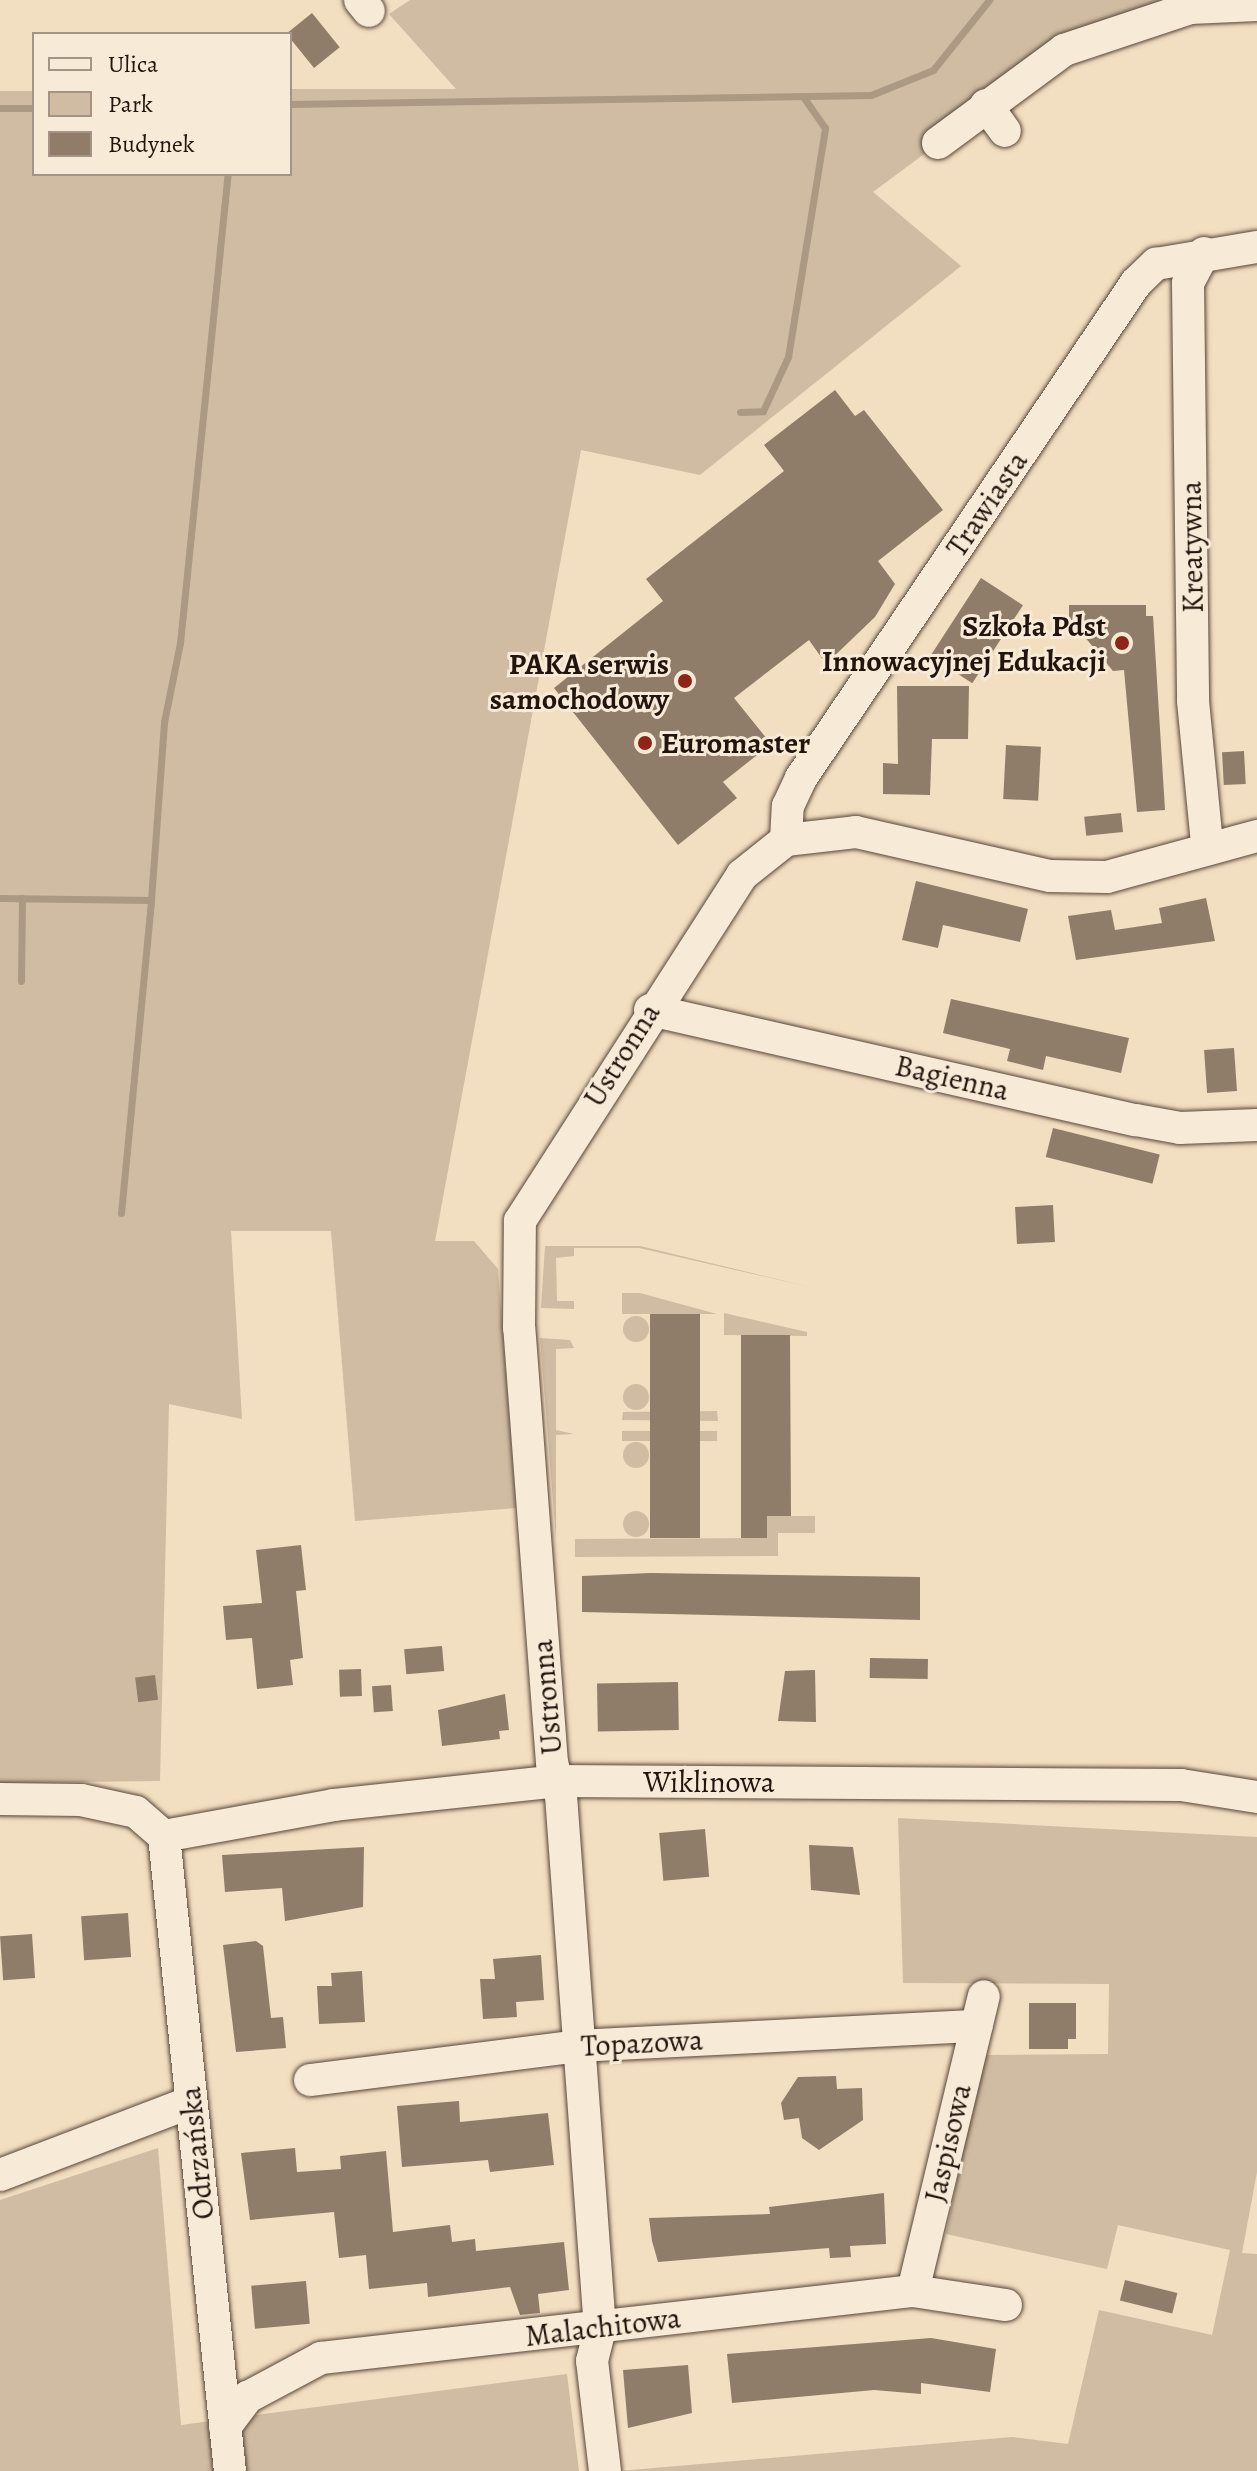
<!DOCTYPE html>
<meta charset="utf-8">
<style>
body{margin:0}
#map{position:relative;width:1257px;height:2471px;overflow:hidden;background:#f2dec0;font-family:Alegreya,serif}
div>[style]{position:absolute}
.green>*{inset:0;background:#cfbca2;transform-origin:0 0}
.round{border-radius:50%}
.stream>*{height:7px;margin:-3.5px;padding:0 3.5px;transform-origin:3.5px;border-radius:3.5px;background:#ac9983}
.building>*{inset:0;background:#8f7d6a;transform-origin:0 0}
.roads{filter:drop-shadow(0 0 2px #57463a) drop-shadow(0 0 2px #57463a)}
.minor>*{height:32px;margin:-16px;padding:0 16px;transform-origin:16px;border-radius:16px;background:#f7ead6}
.dots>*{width:22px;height:22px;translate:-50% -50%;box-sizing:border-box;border:4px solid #f7ead6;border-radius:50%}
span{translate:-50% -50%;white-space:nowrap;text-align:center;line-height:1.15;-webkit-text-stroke:6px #f7ead6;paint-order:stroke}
.street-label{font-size:30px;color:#23140d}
.poi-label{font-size:30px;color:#23140d;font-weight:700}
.right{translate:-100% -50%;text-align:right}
.left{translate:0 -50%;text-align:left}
.legend{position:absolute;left:32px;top:32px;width:260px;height:144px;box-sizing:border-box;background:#f7ead6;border:2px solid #a29486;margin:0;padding:10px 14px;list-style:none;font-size:24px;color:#23140d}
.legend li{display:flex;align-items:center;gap:16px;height:40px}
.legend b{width:40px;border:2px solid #a29486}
</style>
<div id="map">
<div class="green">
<i style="clip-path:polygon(410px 0,1245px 0,1064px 50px,873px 192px,961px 266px,700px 475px,581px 450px,435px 1241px,474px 1241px,498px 1269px,516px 1508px,355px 1521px,331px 1231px,231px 1231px,242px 1419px,169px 1404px,160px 1781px,0 1783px,0 91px,34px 91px,34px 174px,290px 174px,290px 89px,456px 89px,389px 14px)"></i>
<i style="clip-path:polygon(545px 1246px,640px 1246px,814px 1288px,639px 1248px,574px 1248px,574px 1256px,556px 1258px,557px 1301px,574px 1301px,574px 1309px,541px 1308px)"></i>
<i style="clip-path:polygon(622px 1293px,640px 1293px,717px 1314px,622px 1314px)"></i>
<i style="clip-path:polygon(724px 1313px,807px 1332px,807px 1336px,724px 1335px)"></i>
<i class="round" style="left:623px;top:1316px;width:26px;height:26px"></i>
<i style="clip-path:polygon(540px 1338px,570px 1340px,574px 1348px,556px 1349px,556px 1430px,574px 1434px,556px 1435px,556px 1539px)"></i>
<i class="round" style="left:623px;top:1384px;width:26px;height:26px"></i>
<i style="clip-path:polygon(717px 1411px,718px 1421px,622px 1420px,623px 1412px)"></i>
<i style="left:717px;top:1431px;width:10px;height:95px;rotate:90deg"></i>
<i class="round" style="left:623px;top:1442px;width:26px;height:26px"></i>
<i class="round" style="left:623px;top:1511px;width:26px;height:26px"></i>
<i style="clip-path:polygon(767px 1516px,815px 1516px,815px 1533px,778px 1533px,778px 1556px,575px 1557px,575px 1539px,766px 1538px)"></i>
<i style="clip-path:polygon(898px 1818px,1257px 1837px,1257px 2172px,1242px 2253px,1257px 2254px,1257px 2471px,619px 2471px,1012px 2437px,1068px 2444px,1099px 2310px,1212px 2335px,1230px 2250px,1118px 2225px,1107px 2269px,946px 2234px,983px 2055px,1108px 2054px,1109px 1984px,903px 1983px)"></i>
<i style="clip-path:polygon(158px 2148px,181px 2425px,567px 2374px,579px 2471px,0 2471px,0 2200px)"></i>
</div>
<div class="stream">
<i style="left:290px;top:104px;width:581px;rotate:-0.89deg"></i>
<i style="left:871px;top:95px;width:67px;rotate:-22deg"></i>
<i style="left:933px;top:70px;width:90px;rotate:-51.3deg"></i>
<i style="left:0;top:108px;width:34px"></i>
<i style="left:740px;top:412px;width:23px;rotate:-2deg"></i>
<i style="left:763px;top:411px;width:60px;rotate:-65.2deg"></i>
<i style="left:788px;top:357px;width:232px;rotate:-80.8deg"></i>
<i style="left:825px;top:128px;width:38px;rotate:-125deg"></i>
<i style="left:0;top:898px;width:151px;rotate:0.8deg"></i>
<i style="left:151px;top:900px;width:178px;rotate:-85.8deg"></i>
<i style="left:164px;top:722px;width:81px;rotate:-78.6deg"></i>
<i style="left:180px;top:643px;width:471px;rotate:-84.2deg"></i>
<i style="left:21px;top:981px;width:83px;rotate:-89.3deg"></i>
<i style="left:121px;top:1213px;width:314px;rotate:-84.5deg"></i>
</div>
<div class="building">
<i style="left:312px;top:13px;width:44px;height:33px;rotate:51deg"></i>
<i style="clip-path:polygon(835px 390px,855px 416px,864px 410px,943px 510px,878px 561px,895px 584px,875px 617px,826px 664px,809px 640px,734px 698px,771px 744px,723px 782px,737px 798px,678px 845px,554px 688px,663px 601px,646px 579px,784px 471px,764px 445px)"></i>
<i style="left:981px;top:578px;width:50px;height:93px;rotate:33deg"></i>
<i style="clip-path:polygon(1069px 605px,1146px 605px,1146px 616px,1153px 616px,1165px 810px,1137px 812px,1124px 670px,1113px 671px,1069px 618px)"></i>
<i style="clip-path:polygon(897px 686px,969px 686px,968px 739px,932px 739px,930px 795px,883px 794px,883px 763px,898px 764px)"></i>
<i style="left:1006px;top:745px;width:35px;height:54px;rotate:3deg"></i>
<i style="left:1244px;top:751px;width:33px;height:22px;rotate:87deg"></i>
<i style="left:1121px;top:813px;width:19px;height:37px;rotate:84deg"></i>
<i style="clip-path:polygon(916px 881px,1028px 909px,1020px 942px,943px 925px,938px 948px,902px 940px)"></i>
<i style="clip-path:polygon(1206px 898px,1215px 941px,1076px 960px,1068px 916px,1111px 910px,1115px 930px,1162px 923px,1159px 908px)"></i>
<i style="clip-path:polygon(951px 999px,1129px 1038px,1121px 1073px,1046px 1056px,1043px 1070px,1007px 1061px,1010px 1049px,943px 1033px)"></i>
<i style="left:1234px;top:1048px;width:43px;height:30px;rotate:86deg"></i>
<i style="left:1053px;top:1128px;width:110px;height:30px;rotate:14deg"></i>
<i style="left:1053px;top:1205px;width:37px;height:38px;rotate:87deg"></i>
<i style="left:650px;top:1314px;width:50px;height:224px"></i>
<i style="clip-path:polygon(741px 1335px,790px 1335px,791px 1516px,767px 1516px,767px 1538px,741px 1538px)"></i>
<i style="clip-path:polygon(301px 1545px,306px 1590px,296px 1591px,303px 1658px,290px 1660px,293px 1685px,257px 1689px,252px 1638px,226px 1640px,223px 1606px,262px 1603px,256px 1550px)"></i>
<i style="clip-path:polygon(650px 1573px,920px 1577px,920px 1620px,582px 1612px,582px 1576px)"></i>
<i style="left:442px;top:1646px;width:25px;height:38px;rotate:85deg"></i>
<i style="left:870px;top:1658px;width:58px;height:20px;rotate:1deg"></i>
<i style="left:361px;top:1669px;width:27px;height:22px;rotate:88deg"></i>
<i style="clip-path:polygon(815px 1670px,816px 1722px,778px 1721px,785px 1671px)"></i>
<i style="left:155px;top:1675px;width:25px;height:20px;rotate:83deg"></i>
<i style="left:678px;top:1682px;width:48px;height:81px;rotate:89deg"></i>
<i style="left:391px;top:1685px;width:26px;height:19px;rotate:86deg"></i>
<i style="clip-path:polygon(505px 1694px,509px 1730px,499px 1731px,500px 1739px,442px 1746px,438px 1710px)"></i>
<i style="left:705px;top:1829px;width:48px;height:46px;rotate:85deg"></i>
<i style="clip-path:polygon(809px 1845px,853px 1847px,860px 1895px,811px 1890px)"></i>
<i style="clip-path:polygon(364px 1847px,363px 1907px,285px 1921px,282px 1888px,225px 1892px,222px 1855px)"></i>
<i style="left:128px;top:1913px;width:44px;height:47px;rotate:86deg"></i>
<i style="left:32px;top:1934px;width:44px;height:32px;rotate:86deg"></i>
<i style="clip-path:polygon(256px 1941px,263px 1946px,271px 2018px,283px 2017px,286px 2048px,236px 2052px,223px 1945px)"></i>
<i style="clip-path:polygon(541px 1955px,544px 2000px,516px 2002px,517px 2017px,483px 2019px,480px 1979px,495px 1979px,493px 1959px)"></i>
<i style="clip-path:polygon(362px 1971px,365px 2022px,319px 2024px,317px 1986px,332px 1986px,331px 1973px)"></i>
<i style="clip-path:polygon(1029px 2003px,1076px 2003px,1076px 2039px,1068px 2039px,1068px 2049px,1029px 2049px)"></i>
<i style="clip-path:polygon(836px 2076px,837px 2089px,862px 2088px,863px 2120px,819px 2150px,802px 2138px,799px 2118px,784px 2120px,781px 2103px,798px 2077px)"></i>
<i style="clip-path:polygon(459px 2101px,460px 2122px,548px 2113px,554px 2165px,490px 2172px,488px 2160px,402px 2167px,397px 2106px)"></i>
<i style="clip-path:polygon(295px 2148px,297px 2172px,341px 2169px,340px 2156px,386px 2151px,393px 2232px,450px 2225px,452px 2242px,475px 2239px,476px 2251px,564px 2242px,569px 2290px,538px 2294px,540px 2313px,520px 2315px,510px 2287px,428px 2297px,427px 2283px,369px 2289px,366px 2255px,339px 2258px,334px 2212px,250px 2220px,241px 2153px)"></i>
<i style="clip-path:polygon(884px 2193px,886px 2244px,850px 2246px,851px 2257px,830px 2258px,829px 2248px,658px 2262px,652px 2241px,649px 2218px,770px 2214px,769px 2207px)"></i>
<i style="left:1125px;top:2280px;width:54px;height:21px;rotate:14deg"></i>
<i style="left:306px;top:2281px;width:43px;height:55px;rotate:85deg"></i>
<i style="clip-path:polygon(931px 2338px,996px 2349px,990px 2392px,921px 2383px,921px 2394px,874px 2390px,732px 2403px,727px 2354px)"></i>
<i style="clip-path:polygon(688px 2365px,692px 2413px,628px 2428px,623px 2370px)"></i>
</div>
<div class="roads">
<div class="minor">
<i style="left:360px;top:0;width:14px;rotate:51deg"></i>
<i style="left:986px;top:105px;width:32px;rotate:54deg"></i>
<i style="left:938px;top:143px;width:157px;rotate:-36.4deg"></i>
<i style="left:1064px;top:50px;width:133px;rotate:-18.4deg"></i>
<i style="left:1190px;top:8px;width:67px;rotate:-2.6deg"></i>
<i style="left:1204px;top:253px;width:34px;rotate:118deg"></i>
<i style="left:1188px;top:283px;width:418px;rotate:89.3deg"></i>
<i style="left:1193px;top:701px;width:144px;rotate:84.4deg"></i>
<i style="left:786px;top:840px;width:34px;rotate:-87deg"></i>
<i style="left:788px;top:806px;width:31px;rotate:-65deg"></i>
<i style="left:801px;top:778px;width:598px;rotate:-55.91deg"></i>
<i style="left:1136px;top:283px;width:28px;rotate:-44deg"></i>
<i style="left:1156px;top:264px;width:102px;rotate:-9.6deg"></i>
<i style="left:650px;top:1010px;width:498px;rotate:12.8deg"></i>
<i style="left:1136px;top:1120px;width:45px;rotate:10.3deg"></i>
<i style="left:1180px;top:1128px;width:77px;rotate:-2.2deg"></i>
<i style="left:0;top:1799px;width:81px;rotate:0.7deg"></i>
<i style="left:81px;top:1800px;width:56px;rotate:12.3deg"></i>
<i style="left:136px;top:1812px;width:37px;rotate:41deg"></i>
<i style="left:164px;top:1836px;width:173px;rotate:-10.3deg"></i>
<i style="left:334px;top:1805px;width:224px;rotate:-6.1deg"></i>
<i style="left:557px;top:1781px;width:624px;rotate:0.37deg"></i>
<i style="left:1181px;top:1785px;width:77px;rotate:9deg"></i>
<i style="left:164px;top:1836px;width:638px;rotate:84.07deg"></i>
<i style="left:310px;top:2080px;width:270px;rotate:-7.2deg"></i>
<i style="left:578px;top:2046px;width:399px;rotate:-2.9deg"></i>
<i style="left:0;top:2175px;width:204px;rotate:-20.9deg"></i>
<i style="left:913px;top:2291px;width:303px;rotate:-76.5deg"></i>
<i style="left:225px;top:2427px;width:38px;rotate:-53deg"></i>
<i style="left:248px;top:2397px;width:83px;rotate:-28.1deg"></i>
<i style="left:321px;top:2358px;width:596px;rotate:-6.46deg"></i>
<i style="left:913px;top:2291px;width:94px;rotate:8.6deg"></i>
<i style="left:605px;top:2471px;width:111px;rotate:-96.7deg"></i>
<i style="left:592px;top:2361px;width:33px;rotate:-76deg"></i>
<i style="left:600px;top:2329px;width:534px;rotate:-94.18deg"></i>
<i style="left:561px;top:1796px;width:34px;rotate:-105deg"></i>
<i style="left:552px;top:1763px;width:436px;rotate:-94.3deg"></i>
<i style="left:519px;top:1328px;width:107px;rotate:-89.5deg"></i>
<i style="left:520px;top:1221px;width:411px;rotate:-57.3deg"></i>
<i style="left:742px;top:875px;width:56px;rotate:-38.5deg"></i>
<i style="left:786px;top:840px;width:70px;rotate:-6.5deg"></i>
<i style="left:856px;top:832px;width:199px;rotate:12.8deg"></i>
<i style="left:1050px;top:876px;width:57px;rotate:1deg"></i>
<i style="left:1107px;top:877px;width:156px;rotate:-15.3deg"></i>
</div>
</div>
<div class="dots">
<i style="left:1122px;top:643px;background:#8f2418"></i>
<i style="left:685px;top:681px;background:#8f2418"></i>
<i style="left:645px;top:743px;background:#8f2418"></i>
</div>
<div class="street-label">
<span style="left:987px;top:504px;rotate:-56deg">Trawiasta</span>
<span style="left:1192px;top:547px;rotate:-91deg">Kreatywna</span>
<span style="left:622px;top:1055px;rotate:-58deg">Ustronna</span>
<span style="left:952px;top:1078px;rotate:13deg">Bagienna</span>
<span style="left:547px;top:1697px;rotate:-95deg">Ustronna</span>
<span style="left:709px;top:1782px">Wiklinowa</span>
<span style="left:642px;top:2043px;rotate:-3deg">Topazowa</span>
<span style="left:948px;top:2143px;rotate:-77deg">Jaspisowa</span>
<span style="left:197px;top:2153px;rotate:-96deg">Odrzańska</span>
<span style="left:603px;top:2327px;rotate:-7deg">Malachitowa</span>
</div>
<div class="poi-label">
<span class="right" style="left:1106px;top:643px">Szkoła Pdst<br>Innowacyjnej Edukacji</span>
<span class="right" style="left:669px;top:681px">PAKA serwis<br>samochodowy</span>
<span class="left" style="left:661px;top:743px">Euromaster</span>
</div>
<ul class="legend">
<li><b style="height:10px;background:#f7ead6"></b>Ulica</li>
<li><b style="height:22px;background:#cfbca2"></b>Park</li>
<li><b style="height:22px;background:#8f7d6a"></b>Budynek</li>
</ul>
</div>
